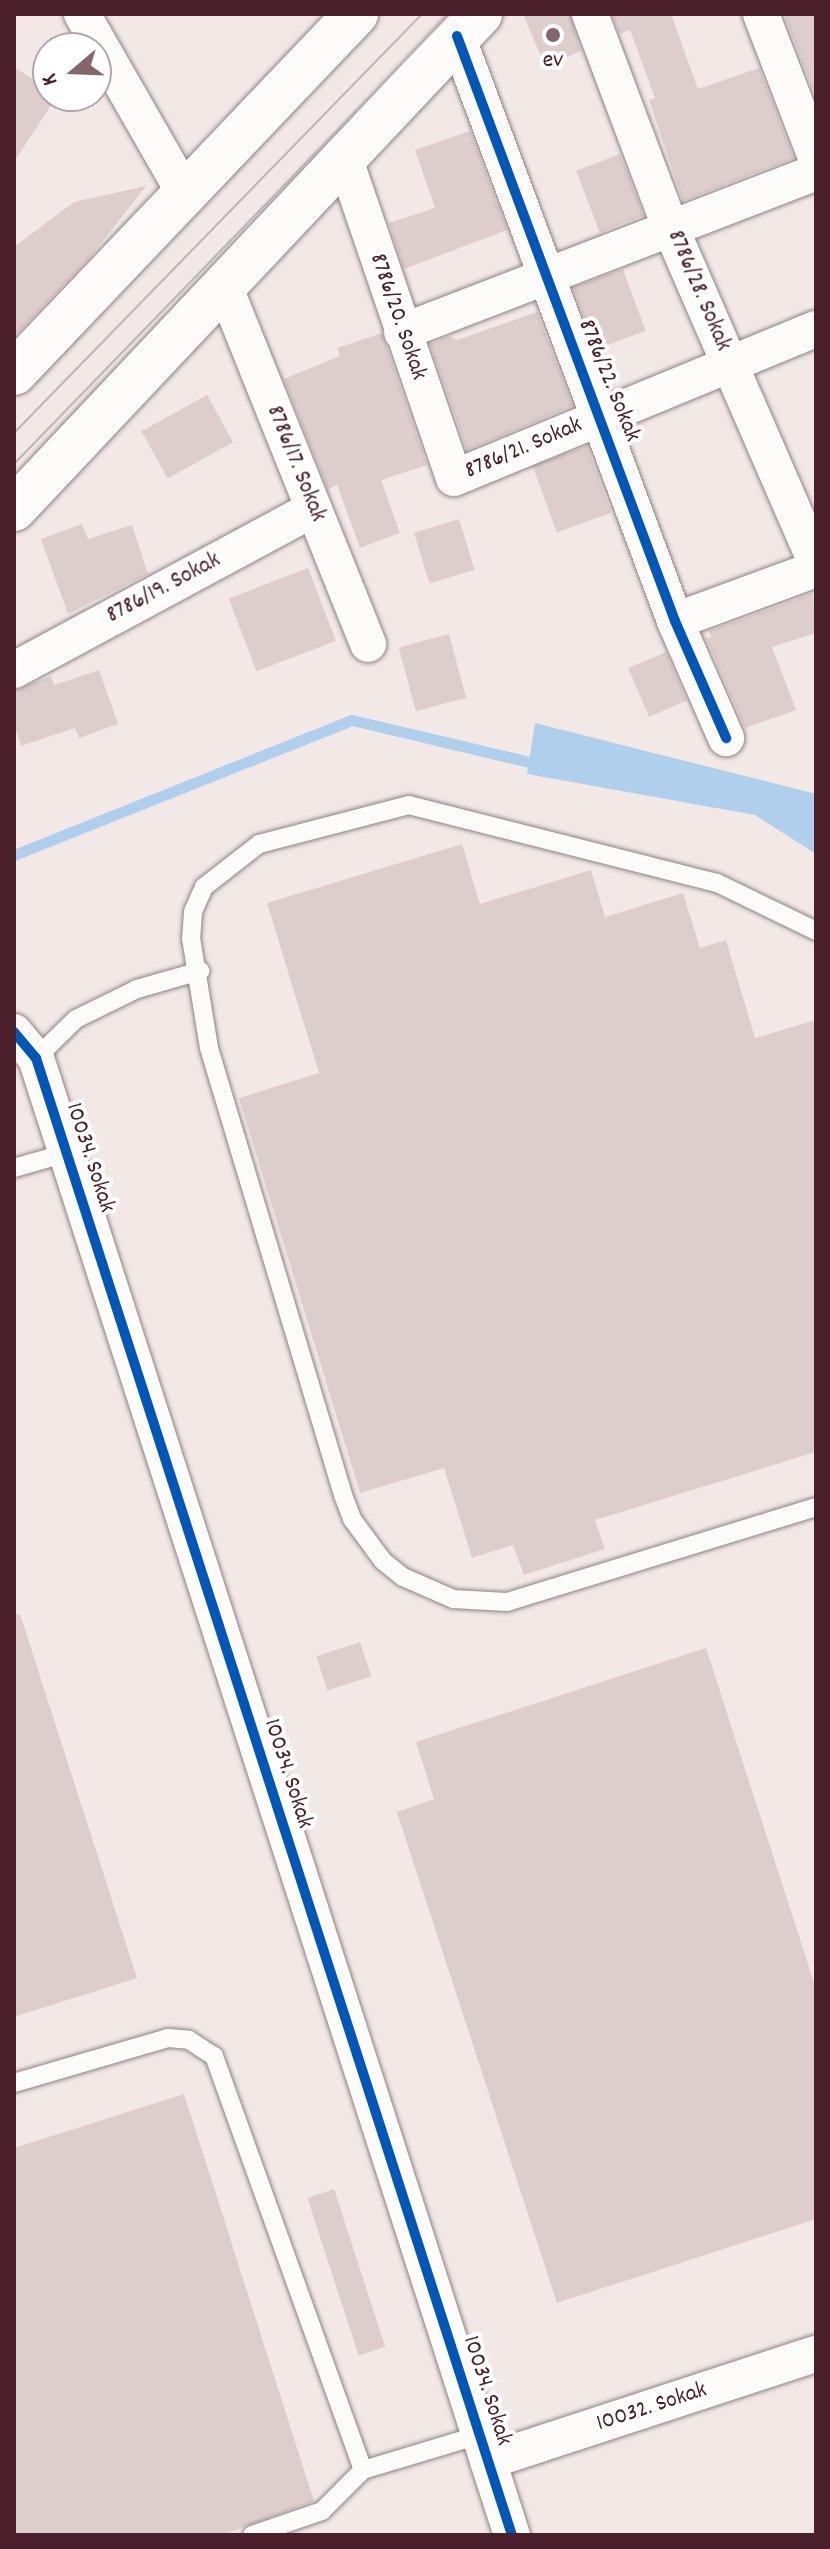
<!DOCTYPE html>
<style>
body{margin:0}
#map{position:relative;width:830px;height:2549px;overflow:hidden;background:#f2e9e7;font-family:Dekko,sans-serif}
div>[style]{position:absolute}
.water>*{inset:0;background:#b0cfed}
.stream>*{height:11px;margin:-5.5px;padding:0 5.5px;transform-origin:5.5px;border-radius:5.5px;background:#b0cfed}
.building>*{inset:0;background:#ddcecb;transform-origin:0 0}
.roads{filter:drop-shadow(0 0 2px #8e8283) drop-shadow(0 0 2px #8e8283)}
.lane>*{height:18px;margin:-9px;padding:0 9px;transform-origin:9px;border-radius:9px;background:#fdfcfb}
.street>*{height:36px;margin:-18px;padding:0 18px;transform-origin:18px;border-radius:18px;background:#fdfcfb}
.secondary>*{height:44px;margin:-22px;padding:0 22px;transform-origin:22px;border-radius:22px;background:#fdfcfb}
.tram>*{height:2px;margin:-1px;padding:0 1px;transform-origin:1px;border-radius:1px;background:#bbb4b6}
.cycleway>*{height:10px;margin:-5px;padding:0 5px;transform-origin:5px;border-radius:5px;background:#0057b8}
.dots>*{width:22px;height:22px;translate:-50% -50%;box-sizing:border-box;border:4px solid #fff;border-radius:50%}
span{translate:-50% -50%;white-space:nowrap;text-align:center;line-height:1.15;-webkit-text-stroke:8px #fff;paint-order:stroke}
.poi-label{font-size:24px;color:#4a1f2b}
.street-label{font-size:24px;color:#4a1f2b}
.frame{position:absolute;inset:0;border:16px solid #4a1f2b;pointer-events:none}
.north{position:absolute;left:32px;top:32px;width:80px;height:80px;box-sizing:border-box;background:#fff;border:2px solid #b7a5aa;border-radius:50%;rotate:251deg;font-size:22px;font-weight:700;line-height:32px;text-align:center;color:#4a1f2b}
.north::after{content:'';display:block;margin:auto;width:28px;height:36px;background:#85666d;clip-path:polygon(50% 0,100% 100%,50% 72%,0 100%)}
</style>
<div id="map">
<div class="water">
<i style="clip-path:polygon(535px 723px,816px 794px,816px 854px,755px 815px,527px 774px)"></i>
</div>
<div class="stream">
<i style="left:14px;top:855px;width:364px;rotate:-21.8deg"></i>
<i style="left:352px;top:720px;width:183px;rotate:13.3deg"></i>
</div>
<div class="building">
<i style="clip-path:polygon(523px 14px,570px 14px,581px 51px,545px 66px)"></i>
<i style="clip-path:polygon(612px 14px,671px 14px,698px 89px,759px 68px,794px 158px,683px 201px,649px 100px,655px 98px,630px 30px,620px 34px)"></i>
<i style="clip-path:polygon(784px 14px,816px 14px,816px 98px)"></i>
<i style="clip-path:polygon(14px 67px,48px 89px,48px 96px,57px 96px,14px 162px)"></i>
<i style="clip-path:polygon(470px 131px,507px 230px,404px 269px,389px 223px,435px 208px,415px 150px)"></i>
<i style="left:620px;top:154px;width:66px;height:47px;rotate:69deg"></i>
<i style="clip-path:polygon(146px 186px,91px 256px,14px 337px,14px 247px,74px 202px)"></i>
<i style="left:623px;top:269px;width:66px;height:53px;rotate:70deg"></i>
<i style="clip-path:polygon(537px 312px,573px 406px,467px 450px,430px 344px,449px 336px,457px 340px)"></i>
<i style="clip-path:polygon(382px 333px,427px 465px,381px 480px,400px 533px,360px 548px,337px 485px,328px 489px,284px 379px,340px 356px,337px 348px)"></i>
<i style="left:207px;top:395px;width:54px;height:75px;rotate:61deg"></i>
<i style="left:587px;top:446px;width:71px;height:58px;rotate:70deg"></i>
<i style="left:459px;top:519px;width:53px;height:47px;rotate:73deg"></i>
<i style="clip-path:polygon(82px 524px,88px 539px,132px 525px,148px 574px,68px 614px,41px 539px)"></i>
<i style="left:308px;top:568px;width:78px;height:85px;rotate:69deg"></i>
<i style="clip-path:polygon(813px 593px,816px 633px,772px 647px,796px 710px,745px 728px,706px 638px,711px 637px,709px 631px)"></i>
<i style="left:449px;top:634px;width:66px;height:52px;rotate:75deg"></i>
<i style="left:666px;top:652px;width:53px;height:41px;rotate:67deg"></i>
<i style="clip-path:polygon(99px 670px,118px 724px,79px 738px,75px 728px,21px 746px,14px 723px,14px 691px,51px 676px,54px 685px)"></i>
<i style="clip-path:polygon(462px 844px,480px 904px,591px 870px,605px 917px,683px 893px,700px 948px,726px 940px,755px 1038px,816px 1020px,816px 1452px,595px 1520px,605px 1549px,524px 1575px,513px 1545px,472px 1558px,444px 1468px,360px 1493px,239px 1098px,319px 1073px,267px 903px)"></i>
<i style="clip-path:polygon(20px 1614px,137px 1978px,14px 2017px,14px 1615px)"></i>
<i style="left:360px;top:1642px;width:36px;height:46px;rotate:72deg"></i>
<i style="clip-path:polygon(706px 1648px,816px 1989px,816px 2219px,557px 2303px,397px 1812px,434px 1799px,416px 1742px)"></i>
<i style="clip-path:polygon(184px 2094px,314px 2501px,222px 2535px,14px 2535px,14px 2148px)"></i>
<i style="left:334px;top:2189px;width:166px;height:28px;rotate:72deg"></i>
</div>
<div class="roads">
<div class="lane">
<i style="left:816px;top:931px;width:110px;rotate:-154.1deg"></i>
<i style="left:717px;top:883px;width:318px;rotate:-165.8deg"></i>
<i style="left:409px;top:805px;width:155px;rotate:165.4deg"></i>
<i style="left:259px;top:844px;width:70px;rotate:142deg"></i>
<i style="left:204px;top:887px;width:27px;rotate:114deg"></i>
<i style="left:193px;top:912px;width:26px;rotate:94deg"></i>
<i style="left:191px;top:938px;width:111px;rotate:80.7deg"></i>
<i style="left:209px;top:1048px;width:467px;rotate:73.3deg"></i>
<i style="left:343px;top:1495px;width:26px;rotate:69deg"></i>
<i style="left:352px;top:1519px;width:52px;rotate:53.6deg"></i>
<i style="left:383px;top:1561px;width:26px;rotate:39deg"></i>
<i style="left:403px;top:1577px;width:55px;rotate:23.7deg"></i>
<i style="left:453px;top:1599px;width:54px;rotate:3.2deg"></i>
<i style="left:507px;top:1602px;width:323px;rotate:-17.1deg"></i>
<i style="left:36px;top:1058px;width:56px;rotate:-44.3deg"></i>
<i style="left:76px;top:1019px;width:68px;rotate:-26.2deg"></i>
<i style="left:137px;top:989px;width:66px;rotate:-15.9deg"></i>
<i style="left:14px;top:1168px;width:54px;rotate:-16.1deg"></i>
<i style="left:14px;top:2083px;width:160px;rotate:-16.3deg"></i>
<i style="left:168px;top:2038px;width:21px;rotate:5deg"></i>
<i style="left:189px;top:2040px;width:30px;rotate:33deg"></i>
<i style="left:214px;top:2056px;width:440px;rotate:70.2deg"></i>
<i style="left:252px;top:2535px;width:74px;rotate:-18.9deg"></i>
<i style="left:322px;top:2511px;width:58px;rotate:-45deg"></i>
<i style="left:363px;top:2470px;width:121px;rotate:-16.8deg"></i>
</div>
<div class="street">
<i style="left:82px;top:14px;width:205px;rotate:60.2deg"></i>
<i style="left:590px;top:14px;width:230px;rotate:69.4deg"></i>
<i style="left:671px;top:229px;width:364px;rotate:66.5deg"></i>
<i style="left:761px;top:14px;width:153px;rotate:69deg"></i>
<i style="left:457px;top:36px;width:624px;rotate:69.56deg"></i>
<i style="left:675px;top:621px;width:128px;rotate:66.4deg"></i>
<i style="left:343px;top:154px;width:342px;rotate:71.1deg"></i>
<i style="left:454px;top:478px;width:391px;rotate:-22.4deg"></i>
<i style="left:223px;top:283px;width:389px;rotate:68.1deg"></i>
<i style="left:402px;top:332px;width:444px;rotate:-21.1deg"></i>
<i style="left:675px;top:621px;width:150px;rotate:-20.2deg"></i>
<i style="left:14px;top:670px;width:340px;rotate:-28.3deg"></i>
<i style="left:14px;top:1032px;width:34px;rotate:50deg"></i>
<i style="left:36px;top:1058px;width:1552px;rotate:72.14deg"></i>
<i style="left:488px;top:2461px;width:345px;rotate:-18.1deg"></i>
</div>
<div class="secondary">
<i style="left:14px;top:373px;width:496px;rotate:-46.4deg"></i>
<i style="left:14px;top:509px;width:680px;rotate:-46.73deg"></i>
</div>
</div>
<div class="tram">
<i style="left:14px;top:433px;width:585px;rotate:-45.76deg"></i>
<i style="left:14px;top:464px;width:627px;rotate:-45.91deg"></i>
</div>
<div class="cycleway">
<i style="left:457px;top:36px;width:624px;rotate:69.56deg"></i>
<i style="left:675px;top:621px;width:128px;rotate:66.4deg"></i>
<i style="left:14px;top:1032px;width:34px;rotate:50deg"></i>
<i style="left:36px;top:1058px;width:1552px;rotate:72.14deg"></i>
</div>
<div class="dots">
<i style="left:553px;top:35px;background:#85666d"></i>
</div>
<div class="poi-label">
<span style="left:553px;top:62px">ev</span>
</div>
<div class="street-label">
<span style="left:698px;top:291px;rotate:67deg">8786/28. Sokak</span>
<span style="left:397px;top:317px;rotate:71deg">8786/20. Sokak</span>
<span style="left:608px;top:381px;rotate:68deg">8786/22. Sokak</span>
<span style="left:524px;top:449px;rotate:-23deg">8786/21. Sokak</span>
<span style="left:295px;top:464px;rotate:68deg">8786/17. Sokak</span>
<span style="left:164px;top:589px;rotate:-28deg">8786/19. Sokak</span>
<span style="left:89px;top:1158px;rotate:72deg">10034. Sokak</span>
<span style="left:287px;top:1774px;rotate:72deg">10034. Sokak</span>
<span style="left:486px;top:2391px;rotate:72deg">10034. Sokak</span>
<span style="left:652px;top:2408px;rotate:-18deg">10032. Sokak</span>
</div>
<div class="frame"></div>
<div class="north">K</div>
</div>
